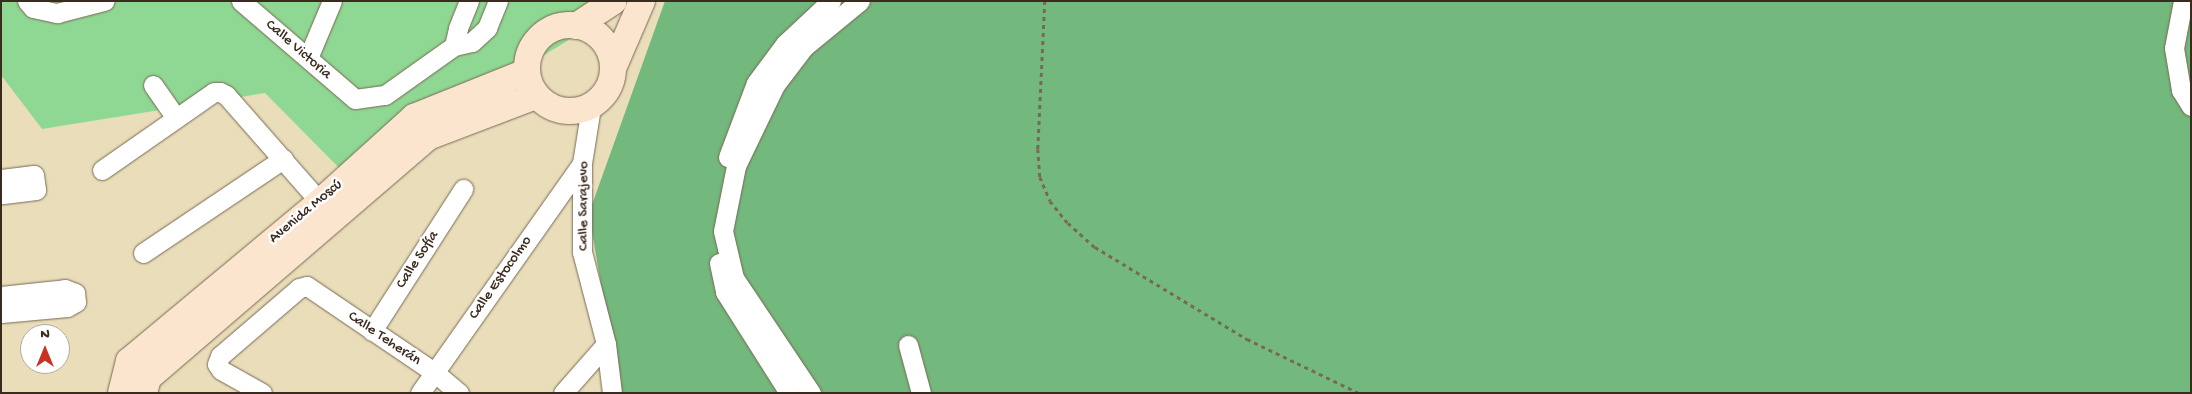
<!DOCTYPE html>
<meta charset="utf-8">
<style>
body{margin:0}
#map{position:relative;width:2192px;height:394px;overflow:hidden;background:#eadeba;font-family:"Gochi Hand",sans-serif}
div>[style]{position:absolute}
.green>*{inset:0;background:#8fd893}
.forest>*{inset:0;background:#73b87d}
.path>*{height:2.5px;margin-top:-1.25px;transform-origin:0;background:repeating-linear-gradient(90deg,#786955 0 4px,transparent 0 8px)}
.roads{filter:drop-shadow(0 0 1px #786955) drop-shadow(0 0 1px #786955)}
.street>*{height:19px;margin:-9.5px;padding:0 9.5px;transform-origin:9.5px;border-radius:9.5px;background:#fff}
.secondary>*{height:26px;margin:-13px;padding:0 13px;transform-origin:13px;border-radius:13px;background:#fbe5cf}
.secondary>.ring{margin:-13px;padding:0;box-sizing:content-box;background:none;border:26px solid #fbe5cf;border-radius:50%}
span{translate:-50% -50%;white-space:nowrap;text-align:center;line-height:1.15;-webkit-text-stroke:5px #fff;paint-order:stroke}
.street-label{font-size:15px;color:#3b2a1e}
.frame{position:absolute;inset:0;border:2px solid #3b2a1e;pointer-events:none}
.north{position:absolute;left:20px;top:324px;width:50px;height:50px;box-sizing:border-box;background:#fff;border:1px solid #b1aaa5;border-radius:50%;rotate:0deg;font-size:14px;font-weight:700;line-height:20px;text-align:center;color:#3b2a1e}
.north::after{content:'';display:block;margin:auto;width:18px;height:22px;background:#c8321e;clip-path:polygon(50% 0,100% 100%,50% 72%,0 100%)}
</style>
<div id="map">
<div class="green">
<i style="clip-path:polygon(1px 1px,622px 1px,582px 32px,397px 144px,352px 181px,265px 93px,42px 129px,1px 75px)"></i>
</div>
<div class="forest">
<i style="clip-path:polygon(665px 1px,2191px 1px,2191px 393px,619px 393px,589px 213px)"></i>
</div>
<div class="path">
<i style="left:1045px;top:1px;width:148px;rotate:92.7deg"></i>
<i style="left:1038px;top:149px;width:28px;rotate:86deg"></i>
<i style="left:1040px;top:177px;width:26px;rotate:67deg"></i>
<i style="left:1050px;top:201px;width:28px;rotate:51deg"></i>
<i style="left:1068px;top:223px;width:36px;rotate:42deg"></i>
<i style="left:1095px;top:247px;width:178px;rotate:31.2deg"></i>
<i style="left:1247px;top:339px;width:124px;rotate:25.7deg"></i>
</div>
<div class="roads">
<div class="street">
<i style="left:27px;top:1px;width:9px;rotate:49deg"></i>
<i style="left:33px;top:8px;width:25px;rotate:12deg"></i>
<i style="left:57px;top:13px;width:49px;rotate:-14.3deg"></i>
<i style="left:241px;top:1px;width:150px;rotate:40.7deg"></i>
<i style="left:355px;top:99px;width:30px;rotate:-8deg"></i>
<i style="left:385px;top:95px;width:85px;rotate:-35.4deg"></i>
<i style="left:454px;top:46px;width:18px;rotate:-13deg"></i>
<i style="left:472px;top:42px;width:21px;rotate:-43deg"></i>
<i style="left:487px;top:28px;width:29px;rotate:-68deg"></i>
<i style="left:2183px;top:1px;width:48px;rotate:100.8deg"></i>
<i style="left:2174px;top:48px;width:43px;rotate:80.5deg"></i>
<i style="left:2181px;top:90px;width:19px;rotate:58deg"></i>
<i style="left:454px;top:46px;width:18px;rotate:-77deg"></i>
<i style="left:458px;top:28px;width:29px;rotate:-68deg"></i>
<i style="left:308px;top:58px;width:62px;rotate:-67.2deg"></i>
<i style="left:153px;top:85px;width:40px;rotate:55.1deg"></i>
<i style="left:591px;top:107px;width:57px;rotate:99.1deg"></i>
<i style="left:582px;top:163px;width:89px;rotate:90deg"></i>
<i style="left:582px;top:252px;width:95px;rotate:75.4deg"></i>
<i style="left:606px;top:344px;width:49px;rotate:83deg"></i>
<i style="left:728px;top:157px;width:79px;rotate:-69.3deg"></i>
<i style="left:756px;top:83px;width:49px;rotate:-53.4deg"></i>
<i style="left:785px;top:44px;width:63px;rotate:-43.1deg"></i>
<i style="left:102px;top:170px;width:136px;rotate:-34.9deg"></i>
<i style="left:214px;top:92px;width:6px"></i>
<i style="left:220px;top:92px;width:7px;rotate:27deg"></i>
<i style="left:226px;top:95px;width:142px;rotate:48.7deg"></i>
<i style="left:1px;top:179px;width:33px;rotate:-7deg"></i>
<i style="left:34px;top:175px;width:15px;rotate:82deg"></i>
<i style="left:36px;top:190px;width:35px;rotate:173deg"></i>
<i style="left:143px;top:253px;width:169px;rotate:-33.9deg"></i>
<i style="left:719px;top:263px;width:30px;rotate:78deg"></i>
<i style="left:725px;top:292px;width:120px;rotate:57.6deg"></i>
<i style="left:1px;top:296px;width:64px;rotate:-6.2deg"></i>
<i style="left:65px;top:289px;width:11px;rotate:22deg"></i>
<i style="left:75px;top:293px;width:9px;rotate:84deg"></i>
<i style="left:76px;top:302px;width:10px;rotate:151deg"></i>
<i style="left:67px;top:307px;width:66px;rotate:174.8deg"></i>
<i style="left:372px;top:331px;width:169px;rotate:-57.3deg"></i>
<i style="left:908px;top:345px;width:50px;rotate:74.8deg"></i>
<i style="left:262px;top:393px;width:47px;rotate:-150.7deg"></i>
<i style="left:221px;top:370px;width:7px;rotate:-124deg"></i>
<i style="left:217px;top:364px;width:9px;rotate:-69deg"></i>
<i style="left:220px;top:356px;width:104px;rotate:-40.7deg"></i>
<i style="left:299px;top:288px;width:8px;rotate:-14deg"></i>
<i style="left:307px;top:286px;width:153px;rotate:34.1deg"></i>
<i style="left:434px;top:372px;width:33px;rotate:40deg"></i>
<i style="left:420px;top:393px;width:281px;rotate:-54.8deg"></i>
<i style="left:563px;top:393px;width:65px;rotate:-48.7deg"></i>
<i style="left:811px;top:393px;width:138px;rotate:-123.8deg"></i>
<i style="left:734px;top:278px;width:48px;rotate:-103.2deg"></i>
<i style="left:723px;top:231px;width:66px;rotate:-78.7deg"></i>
<i style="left:736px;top:166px;width:90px;rotate:-64.3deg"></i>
<i style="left:775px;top:85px;width:48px;rotate:-52.7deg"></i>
<i style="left:804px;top:47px;width:72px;rotate:-39.4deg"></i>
</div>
<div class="secondary">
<i class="ring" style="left:527px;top:25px;width:60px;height:60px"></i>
<i style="left:576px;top:26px;width:45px;rotate:-33.3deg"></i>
<i style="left:614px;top:66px;width:71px;rotate:-66.7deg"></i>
<i style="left:121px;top:393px;width:33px;rotate:-76deg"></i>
<i style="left:129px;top:361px;width:249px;rotate:-39.8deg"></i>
<i style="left:320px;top:202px;width:127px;rotate:-42.1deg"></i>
<i style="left:414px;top:117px;width:121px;rotate:-21.9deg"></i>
<i style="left:144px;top:393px;width:16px;rotate:-75deg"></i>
<i style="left:148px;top:378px;width:369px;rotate:-40.7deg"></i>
<i style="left:428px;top:137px;width:116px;rotate:-20.8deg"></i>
</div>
</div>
<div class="street-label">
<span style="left:298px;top:50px;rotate:41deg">Calle Victoria</span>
<span style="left:584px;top:206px;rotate:-90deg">Calle Sarajevo</span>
<span style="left:306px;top:212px;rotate:-40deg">Avenida Moscú</span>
<span style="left:418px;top:260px;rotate:-57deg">Calle Sofía</span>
<span style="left:501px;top:278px;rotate:-55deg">Calle Estocolmo</span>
<span style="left:384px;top:339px;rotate:34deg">Calle Teherán</span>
</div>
<div class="frame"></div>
<div class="north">N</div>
</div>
